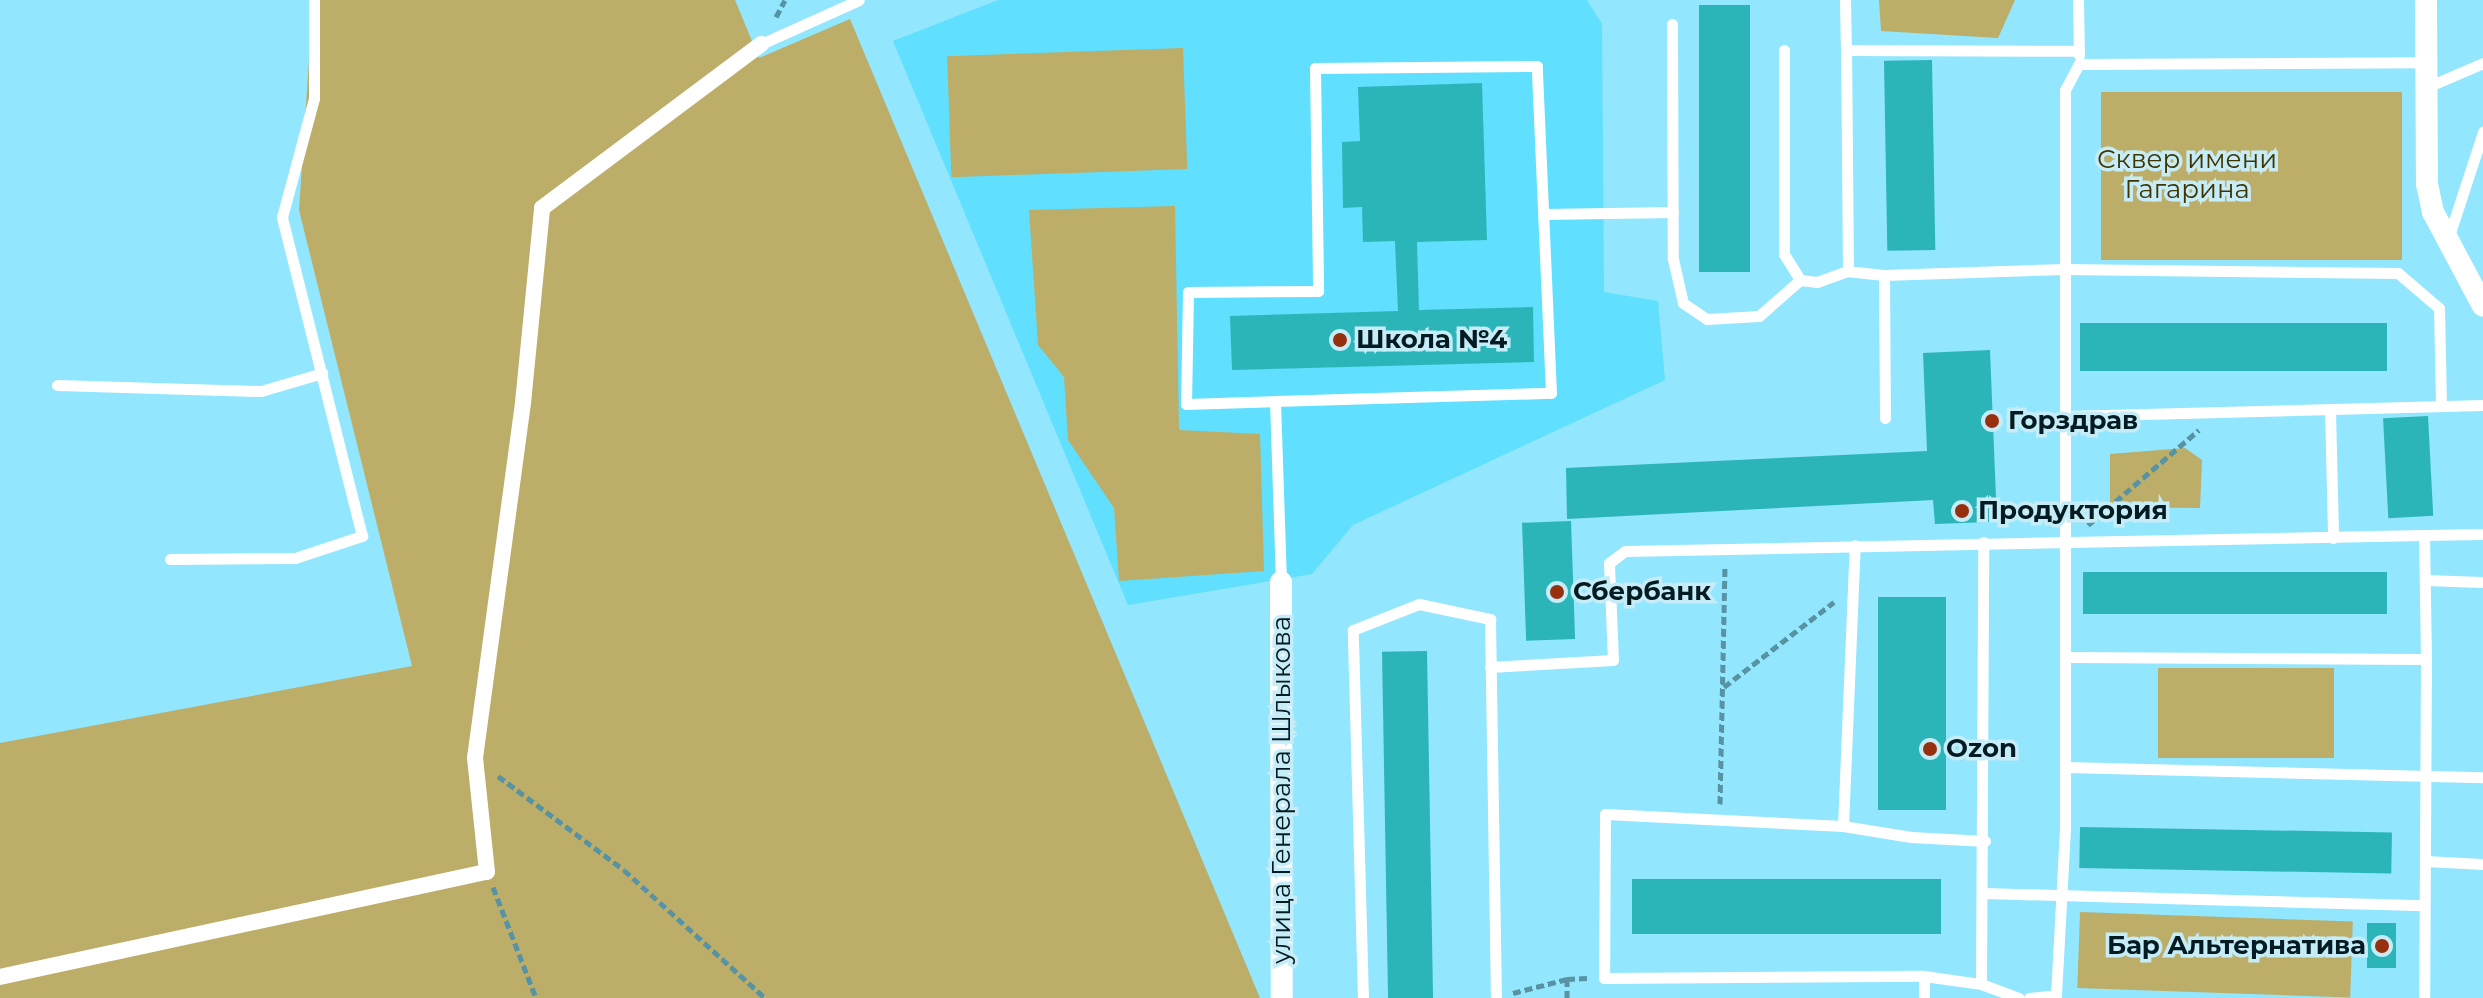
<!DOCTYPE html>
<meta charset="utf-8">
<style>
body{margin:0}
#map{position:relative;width:2483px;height:998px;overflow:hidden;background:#92e6fd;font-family:Montserrat,sans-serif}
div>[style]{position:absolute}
.built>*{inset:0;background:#60dffe}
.green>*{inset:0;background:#bcad68;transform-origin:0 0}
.building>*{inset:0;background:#2cb5b8;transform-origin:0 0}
.path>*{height:5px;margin-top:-2.5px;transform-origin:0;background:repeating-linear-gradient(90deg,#5793a3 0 8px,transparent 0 12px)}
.service>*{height:11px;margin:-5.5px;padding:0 5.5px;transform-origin:5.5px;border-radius:5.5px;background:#fff}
.pedestrian>*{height:16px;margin:-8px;padding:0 8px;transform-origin:8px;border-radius:8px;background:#fff}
.minor>*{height:22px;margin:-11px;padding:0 11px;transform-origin:11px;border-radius:11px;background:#fff}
.dots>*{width:22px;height:22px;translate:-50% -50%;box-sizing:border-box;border:4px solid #c5ecf7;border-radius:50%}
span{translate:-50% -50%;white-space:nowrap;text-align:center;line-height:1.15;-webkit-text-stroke:7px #c5ecf7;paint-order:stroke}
.park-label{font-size:26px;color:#403501}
.poi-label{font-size:26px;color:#031b21;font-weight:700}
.left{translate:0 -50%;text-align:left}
.right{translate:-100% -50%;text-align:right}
.street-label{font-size:26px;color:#031b21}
</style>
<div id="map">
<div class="built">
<i style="clip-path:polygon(998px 0,1587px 0,1602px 24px,1604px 292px,1658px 301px,1665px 380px,1353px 525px,1312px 574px,1128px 605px,893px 41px)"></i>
</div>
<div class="green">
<i style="clip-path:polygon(313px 0,735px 0,759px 58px,850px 19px,1260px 998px,0 998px,0 743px,412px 666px,299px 210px)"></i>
<i style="clip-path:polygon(1879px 0,2015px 0,1998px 38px,1881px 31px)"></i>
<i style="left:1183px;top:48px;width:121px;height:236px;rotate:88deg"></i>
<i style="left:2101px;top:92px;width:301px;height:168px"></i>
<i style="clip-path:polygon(1175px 206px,1179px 430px,1260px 434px,1264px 571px,1119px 581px,1114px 508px,1068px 440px,1064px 377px,1038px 345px,1029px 210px)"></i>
<i style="clip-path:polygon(2185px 448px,2202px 460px,2200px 508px,2110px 507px,2110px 454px)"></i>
<i style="left:2158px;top:668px;width:176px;height:90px"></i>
<i style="left:2080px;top:912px;width:273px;height:76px;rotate:2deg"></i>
</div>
<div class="building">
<i style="left:1699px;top:5px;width:51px;height:267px"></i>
<i style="left:1932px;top:60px;width:190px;height:48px;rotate:89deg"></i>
<i style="clip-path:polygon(1482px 83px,1487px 240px,1417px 242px,1419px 310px,1533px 307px,1534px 362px,1232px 370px,1230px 316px,1398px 311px,1395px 241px,1363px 242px,1362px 207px,1343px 208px,1342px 142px,1360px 141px,1358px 87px)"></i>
<i style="left:2080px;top:323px;width:307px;height:48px"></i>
<i style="clip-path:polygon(1990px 350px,1996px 498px,1989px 498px,1990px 522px,1935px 524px,1933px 500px,1567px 519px,1566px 468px,1927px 451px,1923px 353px)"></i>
<i style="left:2428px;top:416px;width:100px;height:45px;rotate:87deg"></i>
<i style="left:1571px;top:521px;width:118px;height:49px;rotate:88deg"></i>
<i style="left:2083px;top:572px;width:304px;height:42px"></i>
<i style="left:1878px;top:597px;width:68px;height:213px"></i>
<i style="left:1427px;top:651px;width:347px;height:45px;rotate:89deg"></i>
<i style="left:2080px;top:827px;width:312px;height:41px;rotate:1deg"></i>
<i style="left:1632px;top:879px;width:309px;height:55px"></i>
<i style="left:2367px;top:923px;width:29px;height:45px"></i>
</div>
<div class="path">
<i style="left:776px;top:17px;width:19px;rotate:-62deg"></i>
<i style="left:2088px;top:525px;width:146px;rotate:-40.6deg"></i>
<i style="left:1724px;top:687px;width:139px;rotate:-37.7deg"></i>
<i style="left:498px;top:776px;width:157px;rotate:36.7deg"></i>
<i style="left:624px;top:870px;width:190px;rotate:42.2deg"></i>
<i style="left:1720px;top:804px;width:238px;rotate:-88.8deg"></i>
<i style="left:493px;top:887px;width:119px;rotate:68.8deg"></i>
<i style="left:1513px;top:993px;width:56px;rotate:-14.5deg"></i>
<i style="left:1567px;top:998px;width:19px;rotate:-90deg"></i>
<i style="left:1567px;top:979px;width:20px;rotate:-3deg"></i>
</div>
<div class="service">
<i style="left:1845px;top:0;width:50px;rotate:88.9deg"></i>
<i style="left:2078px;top:0;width:55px;rotate:89deg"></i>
<i style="left:1672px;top:24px;width:235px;rotate:89.8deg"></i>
<i style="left:1673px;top:259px;width:45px;rotate:77.2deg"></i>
<i style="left:1683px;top:303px;width:29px;rotate:34deg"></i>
<i style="left:1707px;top:319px;width:52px;rotate:-3.3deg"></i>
<i style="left:1759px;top:316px;width:55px;rotate:-41.3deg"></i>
<i style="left:761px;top:44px;width:107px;rotate:-24.2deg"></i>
<i style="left:1784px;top:50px;width:204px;rotate:90deg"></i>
<i style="left:1784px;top:254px;width:31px;rotate:58deg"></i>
<i style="left:1800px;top:280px;width:17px;rotate:7deg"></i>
<i style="left:1817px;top:282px;width:33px;rotate:-20deg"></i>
<i style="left:2427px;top:87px;width:61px;rotate:-23.2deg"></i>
<i style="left:1544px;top:214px;width:129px;rotate:-0.9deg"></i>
<i style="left:2448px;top:239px;width:113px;rotate:-71.9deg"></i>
<i style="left:1884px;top:275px;width:36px;rotate:-174deg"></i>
<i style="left:1848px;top:271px;width:221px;rotate:-90.5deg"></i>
<i style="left:1846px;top:50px;width:233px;rotate:0.2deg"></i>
<i style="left:57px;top:385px;width:204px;rotate:1.7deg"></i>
<i style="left:261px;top:391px;width:64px;rotate:-16.4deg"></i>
<i style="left:1275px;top:401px;width:276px;rotate:-1.7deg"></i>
<i style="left:1551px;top:393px;width:327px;rotate:-92.5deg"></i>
<i style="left:1537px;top:66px;width:222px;rotate:179.5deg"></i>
<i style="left:1315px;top:68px;width:223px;rotate:89.2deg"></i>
<i style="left:1318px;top:291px;width:130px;rotate:179.6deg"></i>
<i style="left:1188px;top:292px;width:112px;rotate:91deg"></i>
<i style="left:1186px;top:404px;width:89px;rotate:-1.9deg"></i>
<i style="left:1275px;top:401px;width:181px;rotate:88.1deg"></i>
<i style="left:2330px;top:411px;width:127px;rotate:88.6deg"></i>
<i style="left:2067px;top:416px;width:416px;rotate:-1.5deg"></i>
<i style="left:1885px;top:418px;width:143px;rotate:-90.4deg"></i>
<i style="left:1884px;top:275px;width:180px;rotate:-1.9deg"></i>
<i style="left:2064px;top:269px;width:334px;rotate:0.7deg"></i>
<i style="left:2398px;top:273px;width:54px;rotate:40.5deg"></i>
<i style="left:2439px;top:308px;width:98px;rotate:88.8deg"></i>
<i style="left:170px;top:559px;width:125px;rotate:-0.5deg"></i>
<i style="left:295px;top:558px;width:71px;rotate:-18.2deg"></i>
<i style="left:362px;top:536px;width:329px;rotate:-104.1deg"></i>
<i style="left:282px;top:217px;width:123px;rotate:-74.9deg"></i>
<i style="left:314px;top:98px;width:98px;rotate:-90deg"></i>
<i style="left:2425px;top:580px;width:58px;rotate:2deg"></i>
<i style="left:2065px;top:657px;width:361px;rotate:0.3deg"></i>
<i style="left:2426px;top:659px;width:339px;rotate:90.3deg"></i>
<i style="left:2426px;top:659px;width:124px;rotate:-90.9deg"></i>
<i style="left:2424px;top:535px;width:59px;rotate:-1deg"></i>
<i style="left:1490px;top:667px;width:123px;rotate:-3.3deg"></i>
<i style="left:1613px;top:660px;width:97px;rotate:-92.4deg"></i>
<i style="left:1609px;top:563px;width:20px;rotate:-37deg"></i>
<i style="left:1625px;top:551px;width:799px;rotate:-1.15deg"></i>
<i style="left:2065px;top:767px;width:418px;rotate:1.4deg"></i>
<i style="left:1843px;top:826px;width:281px;rotate:-87.6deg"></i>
<i style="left:1985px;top:841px;width:74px;rotate:-176.9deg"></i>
<i style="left:1911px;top:837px;width:69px;rotate:-170.8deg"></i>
<i style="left:1843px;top:826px;width:238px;rotate:-177.1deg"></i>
<i style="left:1605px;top:814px;width:164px;rotate:90.3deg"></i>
<i style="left:1604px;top:978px;width:320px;rotate:-0.4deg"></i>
<i style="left:1924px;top:976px;width:58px;rotate:8deg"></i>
<i style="left:1981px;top:984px;width:40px;rotate:20.2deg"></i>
<i style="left:2425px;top:861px;width:58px;rotate:3deg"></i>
<i style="left:1984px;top:893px;width:440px;rotate:1.6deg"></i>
<i style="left:1924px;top:976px;width:22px;rotate:90deg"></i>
<i style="left:1981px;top:984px;width:442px;rotate:-89.7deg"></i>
<i style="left:1363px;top:998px;width:368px;rotate:-91.6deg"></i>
<i style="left:1353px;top:630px;width:71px;rotate:-21.5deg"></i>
<i style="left:1419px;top:604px;width:73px;rotate:11.9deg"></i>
<i style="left:1490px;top:619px;width:379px;rotate:89.1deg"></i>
<i style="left:2029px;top:998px;width:27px;rotate:-6deg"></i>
<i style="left:2056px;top:995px;width:166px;rotate:-86.9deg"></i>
<i style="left:2065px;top:829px;width:739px;rotate:-90deg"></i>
<i style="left:2065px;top:90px;width:30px;rotate:-62deg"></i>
<i style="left:2079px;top:64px;width:348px;rotate:-0.3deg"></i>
</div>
<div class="pedestrian">
<i style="left:0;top:977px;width:498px;rotate:-12.2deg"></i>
<i style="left:487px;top:872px;width:115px;rotate:-96deg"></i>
<i style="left:475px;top:758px;width:358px;rotate:-82.3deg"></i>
<i style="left:523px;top:403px;width:196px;rotate:-84.4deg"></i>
<i style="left:542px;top:208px;width:274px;rotate:-36.8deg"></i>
</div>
<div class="minor">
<i style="left:2426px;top:0;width:184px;rotate:89.7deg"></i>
<i style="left:2427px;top:184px;width:29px;rotate:78deg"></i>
<i style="left:2433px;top:212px;width:106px;rotate:62deg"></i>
<i style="left:1281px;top:582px;width:416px;rotate:89.9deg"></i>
</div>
<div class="dots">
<i style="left:1340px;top:340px;background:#97300e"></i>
<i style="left:1992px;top:421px;background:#97300e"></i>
<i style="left:1962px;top:511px;background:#97300e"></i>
<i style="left:1557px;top:592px;background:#97300e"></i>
<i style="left:1930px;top:749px;background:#97300e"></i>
<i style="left:2382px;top:946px;background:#97300e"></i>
</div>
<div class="park-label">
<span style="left:2187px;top:175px">Сквер имени<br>Гагарина</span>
</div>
<div class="poi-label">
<span class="left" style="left:1356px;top:340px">Школа №4</span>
<span class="left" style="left:2008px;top:421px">Горздрав</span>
<span class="left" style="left:1978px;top:511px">Продуктория</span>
<span class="left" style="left:1573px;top:592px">Сбербанк</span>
<span class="left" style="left:1946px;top:749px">Ozon</span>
<span class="right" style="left:2366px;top:946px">Бар Альтернатива</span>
</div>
<div class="street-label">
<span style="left:1282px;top:790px;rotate:-90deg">улица Генерала Шлыкова</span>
</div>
</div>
